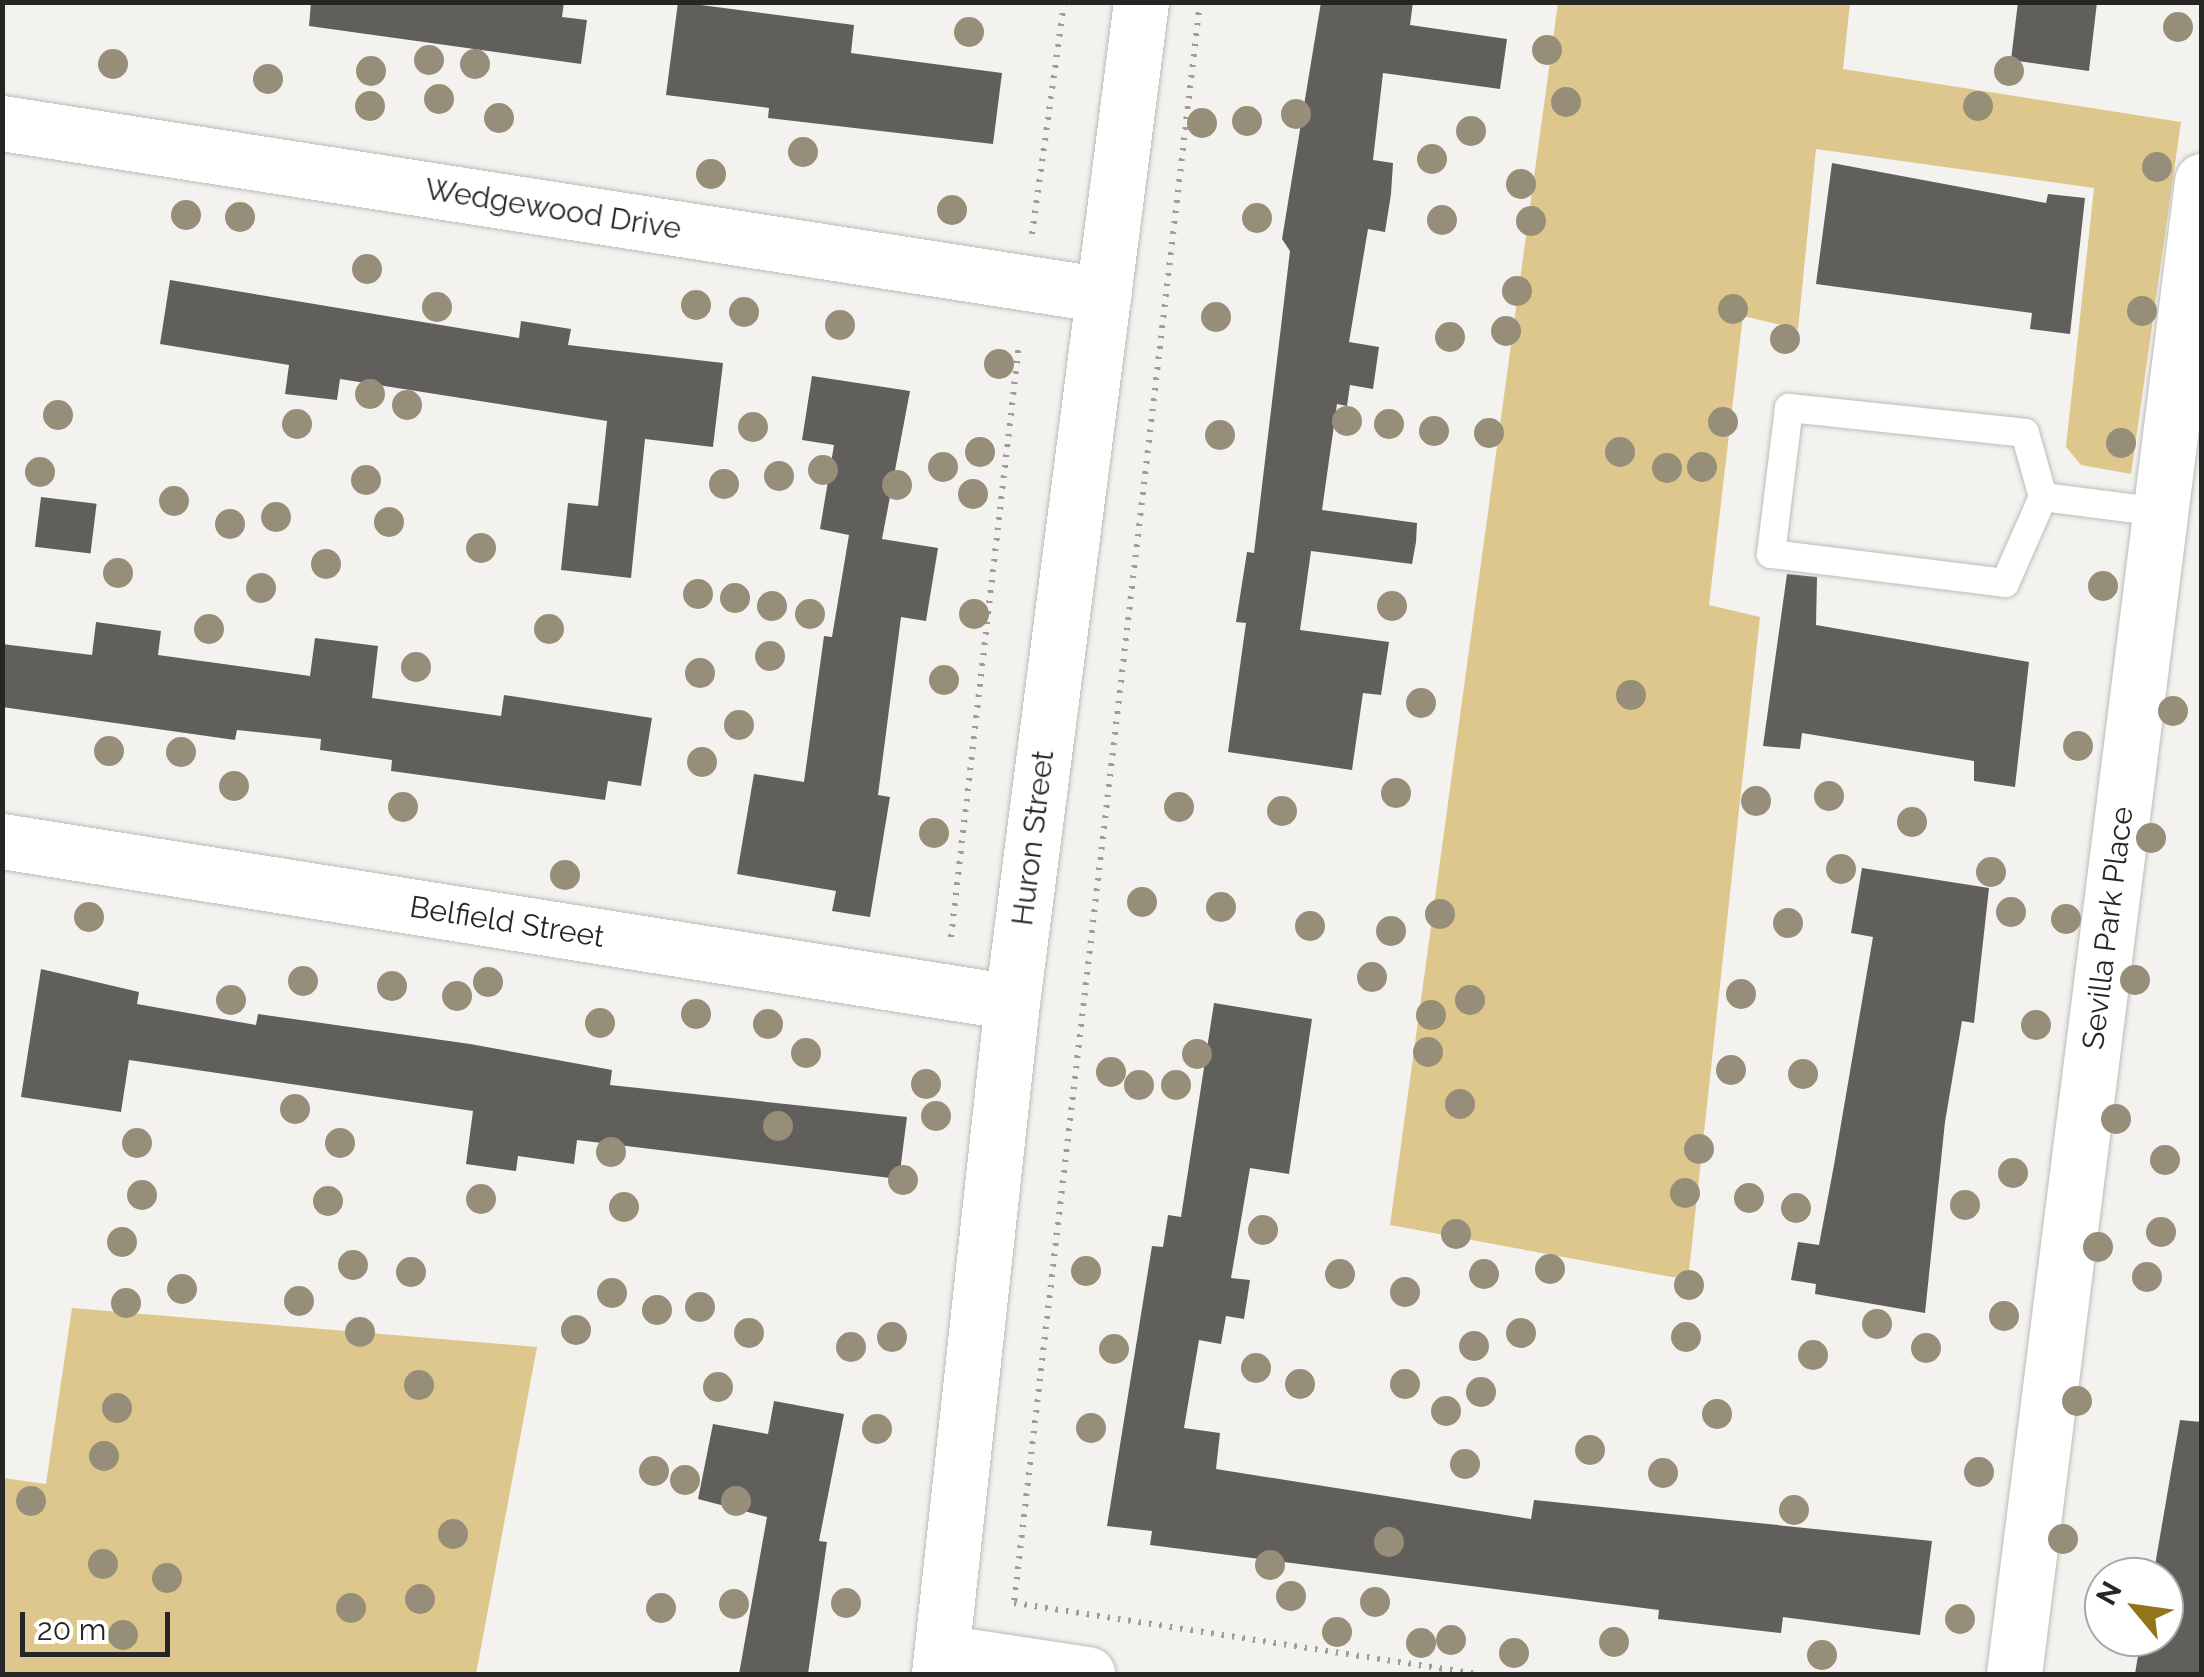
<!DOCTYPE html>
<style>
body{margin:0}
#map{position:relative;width:2204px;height:1677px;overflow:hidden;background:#f4f2ee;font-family:Raleway,sans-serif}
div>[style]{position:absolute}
.green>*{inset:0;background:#dec78d}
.building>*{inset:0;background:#615f5c;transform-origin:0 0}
.path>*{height:6px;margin-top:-3px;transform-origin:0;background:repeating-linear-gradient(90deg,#9f9d9a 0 2.5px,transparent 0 10.5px)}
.roads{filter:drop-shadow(0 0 2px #bdbcb8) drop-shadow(0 0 2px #bdbcb8)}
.lane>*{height:28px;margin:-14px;padding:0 14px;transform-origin:14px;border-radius:14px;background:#fff}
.street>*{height:55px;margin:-27.5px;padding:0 27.5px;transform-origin:27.5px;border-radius:27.5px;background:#fff}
.secondary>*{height:55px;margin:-27.5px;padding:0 27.5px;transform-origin:27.5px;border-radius:27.5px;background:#fff}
.trees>*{width:30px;height:30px;margin:-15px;border-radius:50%;background:#978e7a}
span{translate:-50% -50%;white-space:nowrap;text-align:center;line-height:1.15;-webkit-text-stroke:10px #fff;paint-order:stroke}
.street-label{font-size:30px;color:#262624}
.frame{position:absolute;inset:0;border:5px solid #262624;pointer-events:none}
.north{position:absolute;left:2084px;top:1557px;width:100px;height:100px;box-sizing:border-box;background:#fff;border:2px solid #a8a8a7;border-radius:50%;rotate:299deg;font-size:28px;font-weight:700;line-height:40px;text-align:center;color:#262624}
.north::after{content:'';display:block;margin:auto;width:35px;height:45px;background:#92741a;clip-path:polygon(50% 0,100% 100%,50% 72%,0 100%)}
.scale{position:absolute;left:20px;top:1612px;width:150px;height:45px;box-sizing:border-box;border:5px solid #262624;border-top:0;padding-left:12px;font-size:30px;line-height:35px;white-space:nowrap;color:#262624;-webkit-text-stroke:8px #fff;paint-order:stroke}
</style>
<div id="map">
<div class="green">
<i style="clip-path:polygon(1558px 3px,1850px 3px,1843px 69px,2181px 122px,2131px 474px,2081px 465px,2066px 447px,2094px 188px,1816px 149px,1798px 329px,1743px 316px,1709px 605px,1760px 617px,1688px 1280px,1390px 1225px)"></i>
<i style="clip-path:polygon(72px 1308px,537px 1347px,476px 1674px,3px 1674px,3px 1478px,46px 1484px)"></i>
</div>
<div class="building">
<i style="clip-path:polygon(311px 2px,564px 2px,562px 17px,587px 20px,581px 64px,309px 26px)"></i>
<i style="clip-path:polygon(678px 2px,854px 25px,851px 53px,1002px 73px,993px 144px,768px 118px,769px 108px,666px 95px)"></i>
<i style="clip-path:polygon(1321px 2px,1413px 2px,1410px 25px,1507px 39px,1500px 89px,1383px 73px,1373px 160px,1393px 163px,1391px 194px,1385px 232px,1368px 229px,1349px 342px,1379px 347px,1373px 389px,1350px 385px,1347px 406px,1337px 404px,1322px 510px,1417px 523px,1416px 542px,1412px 564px,1311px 551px,1300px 630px,1389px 642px,1381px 695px,1363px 693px,1352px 770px,1228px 752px,1246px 623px,1236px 622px,1247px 552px,1254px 553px,1290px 251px,1282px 239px)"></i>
<i style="clip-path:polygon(2018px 2px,2097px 2px,2089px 71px,2011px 60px)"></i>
<i style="clip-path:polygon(1832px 163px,2046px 203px,2048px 194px,2085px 198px,2070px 334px,2030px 329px,2032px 313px,1816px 284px)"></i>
<i style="clip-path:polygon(170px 280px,519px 338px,521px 321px,571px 329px,568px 345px,723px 363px,713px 447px,645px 439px,631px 578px,561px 570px,568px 503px,598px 506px,607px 421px,340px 379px,337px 400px,285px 394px,289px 365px,160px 344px)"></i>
<i style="clip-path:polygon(812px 376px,910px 391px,882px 539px,938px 548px,926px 621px,901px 617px,878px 795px,890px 797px,870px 917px,832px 911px,836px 891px,737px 874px,754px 774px,804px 782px,824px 636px,832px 637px,849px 535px,820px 529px,834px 445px,802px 440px)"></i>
<i style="left:41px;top:497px;width:56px;height:50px;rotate:7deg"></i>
<i style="clip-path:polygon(1787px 574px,1817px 577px,1816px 625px,2029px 662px,2015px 787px,1974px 781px,1974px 761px,1802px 733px,1800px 749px,1763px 746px)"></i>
<i style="clip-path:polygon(96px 622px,161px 631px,158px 655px,310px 676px,315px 638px,378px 646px,372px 698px,501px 716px,504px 695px,652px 718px,641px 786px,608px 781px,605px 800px,391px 771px,392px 760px,320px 750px,321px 739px,237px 730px,235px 740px,2px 707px,2px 644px,92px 655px)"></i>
<i style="clip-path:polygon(1862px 868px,1989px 888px,1974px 1023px,1962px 1021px,1945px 1122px,1925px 1313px,1815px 1294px,1816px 1284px,1791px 1280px,1798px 1242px,1819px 1245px,1834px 1165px,1873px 937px,1851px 933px)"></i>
<i style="clip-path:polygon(41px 969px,139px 992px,137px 1004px,256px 1025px,258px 1014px,470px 1044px,612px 1070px,610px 1085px,907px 1117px,899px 1179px,577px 1140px,574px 1164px,518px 1156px,516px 1171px,466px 1164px,473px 1111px,129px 1060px,121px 1112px,21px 1097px)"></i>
<i style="clip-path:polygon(1214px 1003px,1312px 1019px,1289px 1174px,1250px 1168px,1231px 1278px,1250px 1280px,1244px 1319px,1226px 1316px,1221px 1344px,1199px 1340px,1184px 1428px,1220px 1433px,1216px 1469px,1531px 1519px,1534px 1500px,1932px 1541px,1920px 1635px,1783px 1617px,1781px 1633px,1658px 1619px,1659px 1610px,1150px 1545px,1152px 1531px,1107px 1526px,1152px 1246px,1163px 1247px,1168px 1215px,1181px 1217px)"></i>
<i style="clip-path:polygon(774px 1401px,844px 1414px,819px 1541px,827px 1542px,808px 1674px,739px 1674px,767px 1517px,698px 1499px,713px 1424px,768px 1434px)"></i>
<i style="clip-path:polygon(2180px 1420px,2202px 1422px,2202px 1674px,2135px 1674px,2141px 1637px,2164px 1637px,2164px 1577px,2153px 1577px)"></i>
</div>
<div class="path">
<i style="left:1200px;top:2px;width:1612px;rotate:96.63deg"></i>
<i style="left:1014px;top:1603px;width:469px;rotate:8.7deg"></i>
<i style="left:1032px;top:234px;width:234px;rotate:-82.1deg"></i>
<i style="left:951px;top:937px;width:597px;rotate:-83.46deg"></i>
</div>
<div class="roads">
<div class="lane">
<i style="left:2043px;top:497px;width:94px;rotate:113.8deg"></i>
<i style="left:2005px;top:583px;width:236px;rotate:-172.9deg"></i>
<i style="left:1771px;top:554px;width:147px;rotate:-83deg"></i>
<i style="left:1789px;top:408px;width:237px;rotate:6deg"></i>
<i style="left:2025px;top:433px;width:66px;rotate:74.3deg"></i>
<i style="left:2043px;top:497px;width:118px;rotate:7.3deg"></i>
</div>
<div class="street">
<i style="left:2px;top:123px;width:1115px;rotate:8.87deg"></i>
<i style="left:2px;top:841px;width:1023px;rotate:9.06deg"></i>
<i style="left:2014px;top:1674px;width:1505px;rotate:-82.82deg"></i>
</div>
<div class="secondary">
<i style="left:942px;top:1652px;width:147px;rotate:8.6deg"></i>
<i style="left:939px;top:1674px;width:676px;rotate:-83.8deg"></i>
<i style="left:1012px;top:1002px;width:1008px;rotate:-82.65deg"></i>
</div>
</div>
<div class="trees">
<i style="left:2178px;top:27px"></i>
<i style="left:969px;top:32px"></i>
<i style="left:1547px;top:50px"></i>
<i style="left:429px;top:60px"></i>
<i style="left:113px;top:64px"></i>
<i style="left:475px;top:64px"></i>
<i style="left:371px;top:71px"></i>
<i style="left:2009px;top:71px"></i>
<i style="left:268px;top:79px"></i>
<i style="left:439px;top:99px"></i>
<i style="left:1566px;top:102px"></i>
<i style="left:370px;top:106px"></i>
<i style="left:1978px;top:106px"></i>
<i style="left:1296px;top:114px"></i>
<i style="left:499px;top:118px"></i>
<i style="left:1247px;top:121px"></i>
<i style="left:1202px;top:123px"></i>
<i style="left:1471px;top:131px"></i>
<i style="left:803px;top:152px"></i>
<i style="left:1432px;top:159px"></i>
<i style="left:2157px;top:167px"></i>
<i style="left:711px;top:174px"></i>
<i style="left:1521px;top:184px"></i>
<i style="left:952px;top:210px"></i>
<i style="left:186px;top:215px"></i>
<i style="left:240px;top:217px"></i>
<i style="left:1257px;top:218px"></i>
<i style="left:1442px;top:220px"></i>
<i style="left:1531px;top:221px"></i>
<i style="left:367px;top:269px"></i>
<i style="left:1517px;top:291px"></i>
<i style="left:696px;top:305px"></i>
<i style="left:437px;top:307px"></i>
<i style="left:1733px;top:309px"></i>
<i style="left:2142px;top:311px"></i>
<i style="left:744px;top:312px"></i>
<i style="left:1216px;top:317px"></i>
<i style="left:840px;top:325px"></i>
<i style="left:1506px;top:331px"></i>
<i style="left:1450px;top:337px"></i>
<i style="left:1785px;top:339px"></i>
<i style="left:999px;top:364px"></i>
<i style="left:370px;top:394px"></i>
<i style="left:407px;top:405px"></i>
<i style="left:58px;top:415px"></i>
<i style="left:1347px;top:421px"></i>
<i style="left:1723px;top:422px"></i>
<i style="left:297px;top:424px"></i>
<i style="left:1389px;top:424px"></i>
<i style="left:753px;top:427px"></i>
<i style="left:1434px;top:431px"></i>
<i style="left:1489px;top:433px"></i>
<i style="left:1220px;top:435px"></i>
<i style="left:2121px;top:443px"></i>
<i style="left:980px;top:452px"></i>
<i style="left:1620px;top:452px"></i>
<i style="left:943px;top:467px"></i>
<i style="left:1702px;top:467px"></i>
<i style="left:1667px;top:468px"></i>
<i style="left:823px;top:470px"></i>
<i style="left:40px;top:472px"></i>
<i style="left:779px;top:476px"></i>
<i style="left:366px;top:480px"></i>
<i style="left:724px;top:484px"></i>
<i style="left:897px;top:485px"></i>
<i style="left:973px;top:494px"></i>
<i style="left:174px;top:501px"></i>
<i style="left:276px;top:517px"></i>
<i style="left:389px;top:522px"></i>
<i style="left:230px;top:524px"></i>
<i style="left:481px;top:548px"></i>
<i style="left:326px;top:564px"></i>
<i style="left:118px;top:573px"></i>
<i style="left:2103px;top:586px"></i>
<i style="left:261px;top:588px"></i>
<i style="left:698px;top:594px"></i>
<i style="left:735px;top:598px"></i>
<i style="left:772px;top:606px"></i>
<i style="left:1392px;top:606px"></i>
<i style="left:810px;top:614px"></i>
<i style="left:974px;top:614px"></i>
<i style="left:209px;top:629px"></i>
<i style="left:549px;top:629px"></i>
<i style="left:770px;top:656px"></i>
<i style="left:416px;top:667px"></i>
<i style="left:700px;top:673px"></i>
<i style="left:944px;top:680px"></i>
<i style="left:1631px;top:695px"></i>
<i style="left:1421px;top:703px"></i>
<i style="left:2173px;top:711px"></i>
<i style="left:739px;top:725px"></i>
<i style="left:2078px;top:746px"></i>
<i style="left:109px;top:751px"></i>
<i style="left:181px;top:752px"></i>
<i style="left:702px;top:762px"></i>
<i style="left:234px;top:786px"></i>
<i style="left:1396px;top:793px"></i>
<i style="left:1829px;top:796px"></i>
<i style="left:1756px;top:801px"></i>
<i style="left:403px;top:807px"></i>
<i style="left:1179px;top:807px"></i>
<i style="left:1282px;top:811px"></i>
<i style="left:1912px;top:822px"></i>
<i style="left:934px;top:833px"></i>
<i style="left:2151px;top:838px"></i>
<i style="left:1841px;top:869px"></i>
<i style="left:1991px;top:872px"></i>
<i style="left:565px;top:875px"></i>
<i style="left:1142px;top:902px"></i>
<i style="left:1221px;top:907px"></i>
<i style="left:2011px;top:912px"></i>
<i style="left:1440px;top:914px"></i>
<i style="left:89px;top:917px"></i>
<i style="left:2066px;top:919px"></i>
<i style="left:1788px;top:923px"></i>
<i style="left:1310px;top:926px"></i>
<i style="left:1391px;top:931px"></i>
<i style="left:1372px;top:977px"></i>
<i style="left:2135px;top:980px"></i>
<i style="left:303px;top:981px"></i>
<i style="left:488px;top:982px"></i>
<i style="left:392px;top:986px"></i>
<i style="left:1741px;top:994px"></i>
<i style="left:457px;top:996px"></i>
<i style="left:231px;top:1000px"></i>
<i style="left:1470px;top:1000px"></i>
<i style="left:696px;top:1014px"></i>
<i style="left:1431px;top:1015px"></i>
<i style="left:600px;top:1023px"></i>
<i style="left:768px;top:1024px"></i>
<i style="left:2036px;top:1025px"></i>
<i style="left:1428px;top:1052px"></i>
<i style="left:806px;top:1053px"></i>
<i style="left:1197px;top:1054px"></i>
<i style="left:1731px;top:1070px"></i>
<i style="left:1111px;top:1072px"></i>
<i style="left:1803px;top:1074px"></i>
<i style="left:926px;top:1084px"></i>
<i style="left:1139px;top:1085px"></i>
<i style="left:1176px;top:1085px"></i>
<i style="left:1460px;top:1104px"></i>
<i style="left:295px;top:1109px"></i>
<i style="left:936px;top:1116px"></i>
<i style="left:2116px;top:1119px"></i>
<i style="left:778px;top:1126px"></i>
<i style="left:137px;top:1143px"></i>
<i style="left:340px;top:1143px"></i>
<i style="left:1699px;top:1149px"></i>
<i style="left:611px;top:1152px"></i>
<i style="left:2165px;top:1160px"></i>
<i style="left:2013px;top:1173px"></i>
<i style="left:903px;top:1180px"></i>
<i style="left:1685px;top:1193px"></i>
<i style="left:142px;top:1195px"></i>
<i style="left:1749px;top:1198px"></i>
<i style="left:481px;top:1199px"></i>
<i style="left:328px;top:1201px"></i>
<i style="left:1965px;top:1205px"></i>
<i style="left:624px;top:1207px"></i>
<i style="left:1796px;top:1208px"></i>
<i style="left:1263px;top:1230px"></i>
<i style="left:2161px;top:1232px"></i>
<i style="left:1456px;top:1234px"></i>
<i style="left:122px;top:1242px"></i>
<i style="left:2098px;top:1247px"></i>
<i style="left:353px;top:1265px"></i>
<i style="left:1550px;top:1269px"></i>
<i style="left:1086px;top:1271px"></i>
<i style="left:411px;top:1272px"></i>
<i style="left:1340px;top:1274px"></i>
<i style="left:1484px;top:1274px"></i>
<i style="left:2147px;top:1277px"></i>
<i style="left:1689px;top:1285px"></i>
<i style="left:182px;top:1289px"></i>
<i style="left:1405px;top:1292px"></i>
<i style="left:612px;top:1293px"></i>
<i style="left:299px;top:1301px"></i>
<i style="left:126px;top:1303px"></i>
<i style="left:700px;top:1307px"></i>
<i style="left:657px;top:1310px"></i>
<i style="left:2004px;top:1316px"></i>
<i style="left:1877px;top:1324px"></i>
<i style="left:576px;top:1330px"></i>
<i style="left:360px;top:1332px"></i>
<i style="left:749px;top:1333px"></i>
<i style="left:1521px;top:1333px"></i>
<i style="left:892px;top:1337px"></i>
<i style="left:1686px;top:1337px"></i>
<i style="left:1474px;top:1346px"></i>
<i style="left:851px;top:1347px"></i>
<i style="left:1926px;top:1348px"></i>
<i style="left:1114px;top:1349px"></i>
<i style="left:1813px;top:1355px"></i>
<i style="left:1256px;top:1368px"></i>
<i style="left:1300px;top:1384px"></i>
<i style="left:1405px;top:1384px"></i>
<i style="left:419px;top:1385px"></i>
<i style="left:718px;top:1387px"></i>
<i style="left:1481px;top:1392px"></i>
<i style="left:2077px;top:1401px"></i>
<i style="left:117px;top:1408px"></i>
<i style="left:1446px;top:1411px"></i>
<i style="left:1717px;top:1414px"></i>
<i style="left:1091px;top:1428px"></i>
<i style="left:877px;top:1429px"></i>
<i style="left:1590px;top:1450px"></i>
<i style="left:104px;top:1456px"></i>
<i style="left:1465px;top:1464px"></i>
<i style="left:654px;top:1471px"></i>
<i style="left:1979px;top:1472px"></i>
<i style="left:1663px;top:1473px"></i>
<i style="left:685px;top:1480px"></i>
<i style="left:31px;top:1501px"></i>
<i style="left:736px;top:1501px"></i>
<i style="left:1794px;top:1510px"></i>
<i style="left:453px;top:1534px"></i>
<i style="left:2063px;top:1539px"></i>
<i style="left:1389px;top:1542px"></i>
<i style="left:103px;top:1564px"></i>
<i style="left:1270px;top:1565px"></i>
<i style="left:167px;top:1578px"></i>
<i style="left:1291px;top:1596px"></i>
<i style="left:420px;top:1599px"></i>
<i style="left:1375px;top:1602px"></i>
<i style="left:846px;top:1603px"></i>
<i style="left:734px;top:1604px"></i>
<i style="left:351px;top:1608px"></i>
<i style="left:661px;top:1608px"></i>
<i style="left:1960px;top:1619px"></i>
<i style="left:1337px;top:1632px"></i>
<i style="left:123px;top:1635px"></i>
<i style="left:1451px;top:1640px"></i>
<i style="left:1614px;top:1642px"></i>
<i style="left:1421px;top:1643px"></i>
<i style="left:1514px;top:1653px"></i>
<i style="left:1822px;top:1655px"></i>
</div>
<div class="street-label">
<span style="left:553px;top:209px;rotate:9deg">Wedgewood Drive</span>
<span style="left:1033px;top:838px;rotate:-83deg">Huron Street</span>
<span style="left:507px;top:922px;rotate:9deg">Belfield Street</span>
<span style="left:2108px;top:928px;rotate:-83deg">Sevilla Park Place</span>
</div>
<div class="frame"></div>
<div class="north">N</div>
<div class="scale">20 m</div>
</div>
